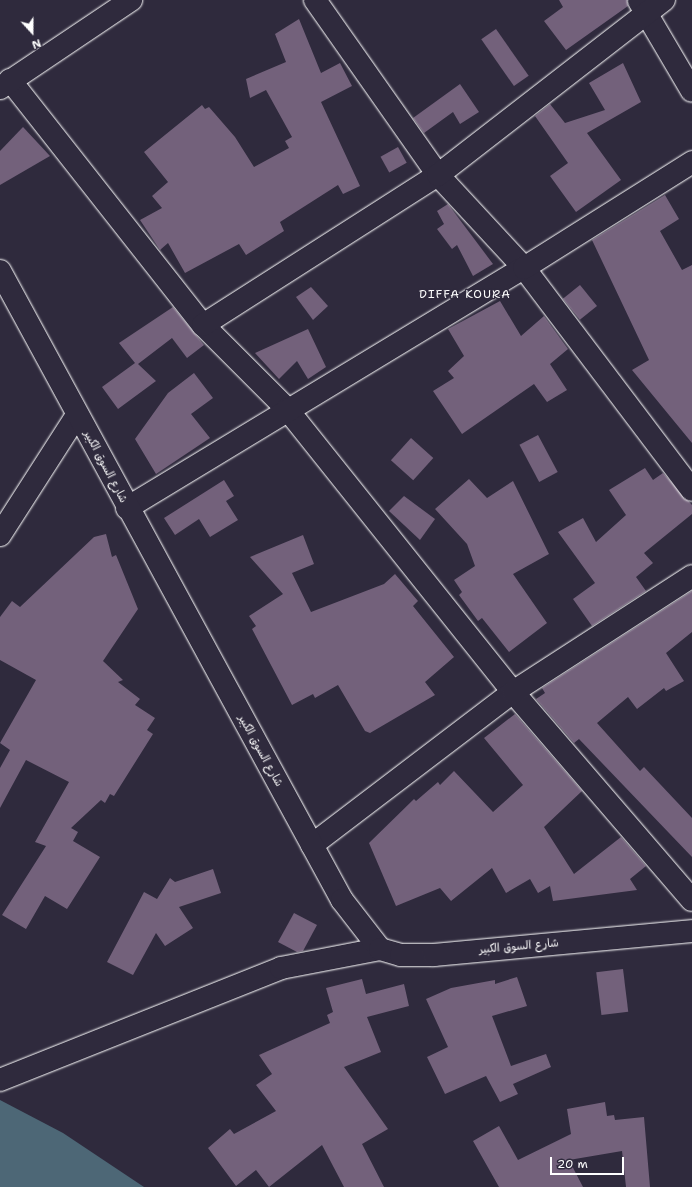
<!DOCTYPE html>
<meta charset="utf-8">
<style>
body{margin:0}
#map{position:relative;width:692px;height:1187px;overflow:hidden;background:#2f2a3d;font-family:"Shantell Sans","Playpen Sans Arabic",sans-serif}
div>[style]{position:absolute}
.water>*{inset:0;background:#4d6776}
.building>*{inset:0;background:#73617b;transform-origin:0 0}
.roads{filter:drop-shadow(0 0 1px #fff) drop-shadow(0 0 1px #fff)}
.minor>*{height:22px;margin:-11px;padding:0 11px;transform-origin:11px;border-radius:11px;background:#2f2a3d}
.tertiary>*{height:22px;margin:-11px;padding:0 11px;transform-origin:11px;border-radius:11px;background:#2f2a3d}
span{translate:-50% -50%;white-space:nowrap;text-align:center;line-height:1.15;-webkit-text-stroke:3px #2f2a3d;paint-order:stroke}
.street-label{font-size:11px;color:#fff}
.neighbourhood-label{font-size:12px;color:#fff;letter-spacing:1px}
.north{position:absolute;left:12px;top:12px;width:40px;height:40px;-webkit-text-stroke:3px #2f2a3d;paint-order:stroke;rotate:159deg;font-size:11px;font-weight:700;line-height:16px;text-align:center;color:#fff}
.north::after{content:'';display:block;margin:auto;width:14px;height:18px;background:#fff;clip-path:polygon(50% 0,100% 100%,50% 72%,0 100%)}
.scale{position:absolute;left:550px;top:1157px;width:74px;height:18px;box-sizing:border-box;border:2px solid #fff;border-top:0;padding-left:5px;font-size:12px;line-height:14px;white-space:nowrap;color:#fff;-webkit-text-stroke:3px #2f2a3d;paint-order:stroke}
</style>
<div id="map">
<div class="water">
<i style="clip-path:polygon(0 1100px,63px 1133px,144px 1187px,0 1187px)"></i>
</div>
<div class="building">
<i style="clip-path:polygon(559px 0,627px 0,628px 6px,566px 50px,544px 21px,563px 7px)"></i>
<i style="clip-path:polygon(299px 19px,321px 73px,340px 63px,352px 86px,321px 102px,360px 186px,343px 194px,338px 185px,280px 222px,284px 231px,246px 255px,239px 244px,185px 273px,168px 243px,160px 250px,140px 220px,162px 208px,152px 196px,168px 182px,144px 152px,202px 105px,205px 109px,209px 107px,235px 137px,254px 167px,289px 148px,285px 141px,292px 137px,266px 90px,250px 98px,246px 79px,286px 62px,275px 34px)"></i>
<i style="left:496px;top:29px;width:57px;height:18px;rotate:55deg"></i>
<i style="clip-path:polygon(623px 63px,641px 102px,587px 133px,621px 180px,576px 212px,550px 176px,568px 163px,535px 116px,550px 104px,565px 123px,605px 110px,589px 83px)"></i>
<i style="clip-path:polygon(460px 84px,479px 112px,460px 124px,453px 112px,424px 133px,413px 118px)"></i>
<i style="clip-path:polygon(23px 127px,50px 156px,0 185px,0 151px)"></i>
<i style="left:398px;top:147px;width:18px;height:20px;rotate:61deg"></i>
<i style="clip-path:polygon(665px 195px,679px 219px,660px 231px,682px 270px,692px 265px,692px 443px,632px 370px,649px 360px,592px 240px)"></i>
<i style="clip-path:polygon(448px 204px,493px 264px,473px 276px,457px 245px,452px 249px,437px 229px,444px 224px,437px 211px)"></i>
<i style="left:580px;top:285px;width:27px;height:22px;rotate:51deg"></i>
<i style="clip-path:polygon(311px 287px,328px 306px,313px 320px,296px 297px)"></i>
<i style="clip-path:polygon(500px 301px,521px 336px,544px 316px,568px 349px,550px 364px,567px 390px,547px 402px,534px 384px,462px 434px,433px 391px,454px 378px,448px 371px,464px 356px,448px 329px)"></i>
<i style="clip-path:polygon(173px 307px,204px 345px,187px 358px,172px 338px,138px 364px,156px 381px,118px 409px,102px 387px,135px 363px,119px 343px)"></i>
<i style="clip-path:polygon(308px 329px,326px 367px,308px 379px,297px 361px,279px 379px,255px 353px)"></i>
<i style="clip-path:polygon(194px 373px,213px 398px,191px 414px,210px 438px,156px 474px,135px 439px,168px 393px)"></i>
<i style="left:538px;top:435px;width:42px;height:21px;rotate:62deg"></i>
<i style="left:411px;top:438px;width:30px;height:30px;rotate:42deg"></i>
<i style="clip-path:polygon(645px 468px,653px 480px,663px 473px,692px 505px,692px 514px,644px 553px,653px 563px,636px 577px,646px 591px,592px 626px,573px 599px,595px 583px,558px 532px,583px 518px,596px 542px,626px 515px,609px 490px)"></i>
<i style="clip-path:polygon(469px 479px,487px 498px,513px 481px,549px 554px,513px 574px,547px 623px,509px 652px,482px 618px,478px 621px,459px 595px,462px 592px,454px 580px,475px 566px,467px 544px,435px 509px)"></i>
<i style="clip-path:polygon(224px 480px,234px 496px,226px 501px,238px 520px,210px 537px,199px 519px,175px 535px,164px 518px)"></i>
<i style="clip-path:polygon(404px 496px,435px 519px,420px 540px,389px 511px)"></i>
<i style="clip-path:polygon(106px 534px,112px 557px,116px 555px,138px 609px,103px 661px,123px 680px,118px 682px,140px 699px,135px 705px,155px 718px,147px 730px,153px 734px,114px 796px,110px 794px,105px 803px,101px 800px,71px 828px,78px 832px,73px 841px,100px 857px,67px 909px,45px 896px,26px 929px,2px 915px,46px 846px,35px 842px,69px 782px,26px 760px,0 808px,0 768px,10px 750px,0 743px,36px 680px,0 660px,0 617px,12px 601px,20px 607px,94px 537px)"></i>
<i style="clip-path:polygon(303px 535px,314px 564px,292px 573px,311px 612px,384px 584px,395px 574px,418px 601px,413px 606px,454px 657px,425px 682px,435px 695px,370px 733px,365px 731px,338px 685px,315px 698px,313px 694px,292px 705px,252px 629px,256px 626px,249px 616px,283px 594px,250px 557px)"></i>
<i style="clip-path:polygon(692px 591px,692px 632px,666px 653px,684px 681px,666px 691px,664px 688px,637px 709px,628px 697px,597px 723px,640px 771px,644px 767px,692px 818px,692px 857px,579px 739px,574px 743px,536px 699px,545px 693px,542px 688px)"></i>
<i style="clip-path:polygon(515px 714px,582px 791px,544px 827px,574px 874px,621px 837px,646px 866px,630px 879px,637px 890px,553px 901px,550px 886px,538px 893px,530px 879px,506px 893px,492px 868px,451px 901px,440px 888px,396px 906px,369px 843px,414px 799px,416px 801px,438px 782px,440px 785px,454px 771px,493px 812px,523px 785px,484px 738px)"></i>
<i style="clip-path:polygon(213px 869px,221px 893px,179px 907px,193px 928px,165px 946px,156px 933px,133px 975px,107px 962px,144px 892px,157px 899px,170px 878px,175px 882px)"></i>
<i style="clip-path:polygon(294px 913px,317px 925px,303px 951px,297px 952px,278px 942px)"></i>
<i style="left:623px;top:969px;width:43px;height:27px;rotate:83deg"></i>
<i style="clip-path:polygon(517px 977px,527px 1006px,492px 1016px,511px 1066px,546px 1054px,551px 1067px,513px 1084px,518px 1094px,500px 1102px,486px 1076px,445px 1094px,427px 1057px,448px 1047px,426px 999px,451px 988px,495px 980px,495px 984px)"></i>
<i style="clip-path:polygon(362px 979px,366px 994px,404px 984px,409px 1006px,367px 1017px,381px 1052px,344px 1067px,388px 1129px,362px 1144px,384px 1187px,344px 1187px,322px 1145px,269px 1187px,256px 1170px,236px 1186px,208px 1148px,230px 1129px,234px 1134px,276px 1111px,256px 1085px,272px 1074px,259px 1055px,330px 1023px,327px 1015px,333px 1012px,326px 988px)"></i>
<i style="clip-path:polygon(605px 1102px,607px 1116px,614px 1115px,615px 1120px,644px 1117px,650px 1187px,626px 1187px,622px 1151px,569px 1160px,583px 1187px,499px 1187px,473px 1141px,499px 1126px,518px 1160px,571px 1134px,567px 1109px)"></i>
</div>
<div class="roads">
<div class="minor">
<i style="left:315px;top:0;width:214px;rotate:54.9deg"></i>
<i style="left:438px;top:175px;width:127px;rotate:47.2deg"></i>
<i style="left:524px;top:268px;width:278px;rotate:52.9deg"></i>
<i style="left:639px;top:1px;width:104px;rotate:59.5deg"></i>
<i style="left:10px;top:80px;width:312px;rotate:51.8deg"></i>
<i style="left:203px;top:325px;width:119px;rotate:45deg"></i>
<i style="left:287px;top:409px;width:362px;rotate:51.4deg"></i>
<i style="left:513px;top:692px;width:274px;rotate:49.3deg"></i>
<i style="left:0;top:88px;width:158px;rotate:-33.9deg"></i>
<i style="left:203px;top:325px;width:279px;rotate:-32.6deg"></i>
<i style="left:438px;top:175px;width:286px;rotate:-37.8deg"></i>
<i style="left:127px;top:508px;width:464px;rotate:-31.2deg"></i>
<i style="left:524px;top:268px;width:199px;rotate:-32.2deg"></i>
<i style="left:0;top:535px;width:143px;rotate:-57.3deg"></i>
<i style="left:312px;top:845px;width:253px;rotate:-37.3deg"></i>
<i style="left:513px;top:692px;width:213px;rotate:-32.9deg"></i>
<i style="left:0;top:1080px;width:302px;rotate:-21.7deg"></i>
<i style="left:281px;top:968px;width:101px;rotate:-10.9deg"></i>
</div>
<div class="tertiary">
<i style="left:0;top:271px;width:716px;rotate:61.47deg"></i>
<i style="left:342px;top:900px;width:62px;rotate:52.2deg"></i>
<i style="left:380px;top:949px;width:22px;rotate:16deg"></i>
<i style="left:401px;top:955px;width:33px"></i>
<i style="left:434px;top:955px;width:259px;rotate:-5.3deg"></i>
</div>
</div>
<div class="street-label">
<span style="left:105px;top:467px;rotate:62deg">شارع السوق الكبير</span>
<span style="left:260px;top:751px;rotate:61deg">شارع السوق الكبير</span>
<span style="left:519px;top:947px;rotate:-5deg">شارع السوق الكبير</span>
</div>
<div class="neighbourhood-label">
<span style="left:465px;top:295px">DIFFA KOURA</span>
</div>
<div class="north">N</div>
<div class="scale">20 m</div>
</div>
